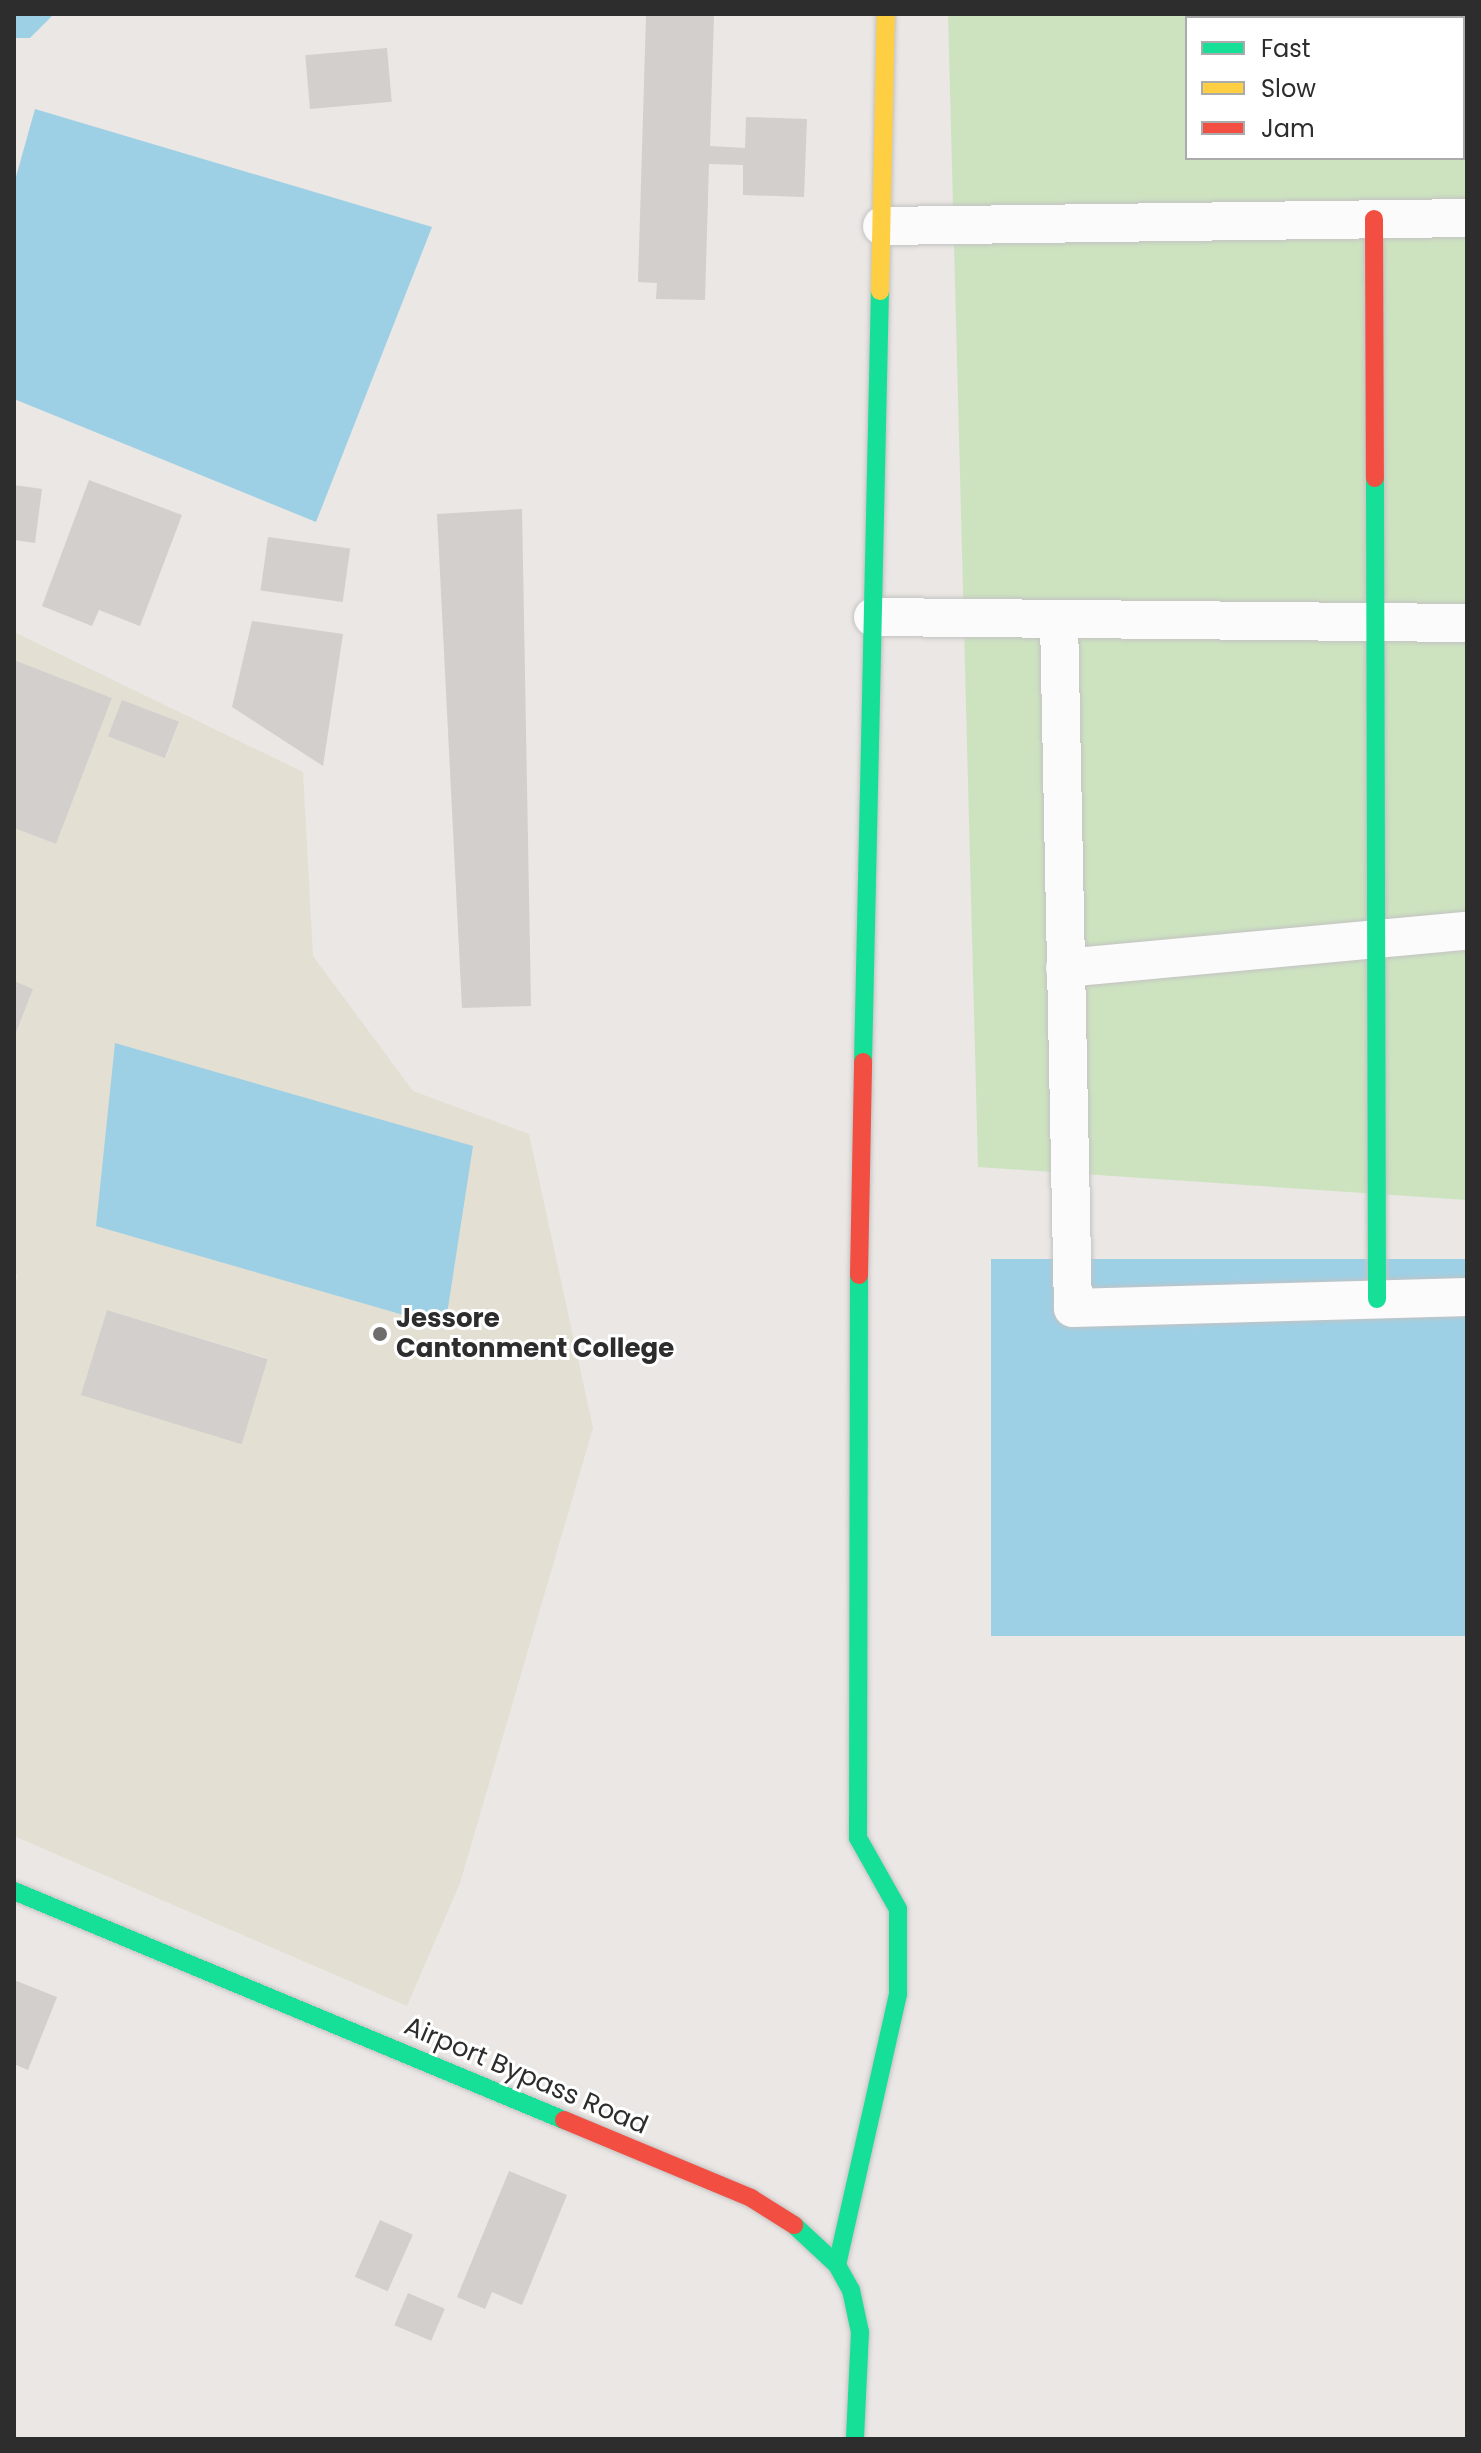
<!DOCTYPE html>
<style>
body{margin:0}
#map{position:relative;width:1481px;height:2453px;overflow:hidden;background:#eae7e4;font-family:Poppins,sans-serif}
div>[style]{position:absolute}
.education>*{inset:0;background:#e4dfd3}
.green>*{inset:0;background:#cde3c0}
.water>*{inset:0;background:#9ed0e5;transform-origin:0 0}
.building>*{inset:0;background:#d2cfcd;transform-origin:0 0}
.roads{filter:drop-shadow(0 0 2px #c3c2c2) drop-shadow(0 0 2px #c3c2c2)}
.street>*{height:38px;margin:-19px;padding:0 19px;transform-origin:19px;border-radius:19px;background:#fcfbfb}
.fast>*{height:18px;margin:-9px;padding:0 9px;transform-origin:9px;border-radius:9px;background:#16e098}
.slow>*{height:18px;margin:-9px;padding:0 9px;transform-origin:9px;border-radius:9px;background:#ffcf43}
.jam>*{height:18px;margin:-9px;padding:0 9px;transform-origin:9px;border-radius:9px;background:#f24e42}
.dots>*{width:22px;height:22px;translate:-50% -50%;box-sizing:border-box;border:4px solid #fff;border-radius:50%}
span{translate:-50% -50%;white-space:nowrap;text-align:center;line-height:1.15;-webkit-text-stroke:6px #fff;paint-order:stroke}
.poi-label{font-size:26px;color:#2d2d2d;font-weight:700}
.left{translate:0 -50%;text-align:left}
.street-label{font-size:26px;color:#2d2d2d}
.frame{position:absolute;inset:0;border:16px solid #2d2d2d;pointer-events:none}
.legend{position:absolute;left:1185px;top:16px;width:280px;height:144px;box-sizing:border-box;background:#fff;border:2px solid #ababab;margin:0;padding:10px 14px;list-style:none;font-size:24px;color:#2d2d2d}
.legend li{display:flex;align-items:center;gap:16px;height:40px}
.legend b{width:40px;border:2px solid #ababab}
</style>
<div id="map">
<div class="education">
<i style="clip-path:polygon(evenodd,14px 632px,303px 772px,313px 956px,413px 1091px,529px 1134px,593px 1428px,460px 1883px,407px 2006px,14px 1836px,14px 1287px,18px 1275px,14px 1273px,14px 1039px,33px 989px,14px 981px,14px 828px,56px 844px,112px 698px,14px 660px,14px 632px,122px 701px,179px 722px,166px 758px,109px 737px,122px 701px,14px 632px,107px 1310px,267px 1358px,83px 1394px,107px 1310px)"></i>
</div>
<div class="green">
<i style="clip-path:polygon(evenodd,948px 14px,1467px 14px,1467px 1200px,978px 1167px,948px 14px,1187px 18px,1463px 18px,1463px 158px,1187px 158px,1187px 18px)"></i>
</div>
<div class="water">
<i style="clip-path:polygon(14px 14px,54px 14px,30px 38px,14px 38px)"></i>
<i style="clip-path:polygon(35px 109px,432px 227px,316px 522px,14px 399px,14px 184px)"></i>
<i style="clip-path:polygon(115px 1043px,473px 1146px,445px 1327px,96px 1226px)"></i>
<i style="left:1467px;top:1259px;width:377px;height:476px;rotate:90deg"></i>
</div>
<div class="building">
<i style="clip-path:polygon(714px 14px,710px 146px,745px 148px,746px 117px,807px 119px,804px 197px,743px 195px,743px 165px,709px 164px,705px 300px,656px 299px,657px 283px,638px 282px,646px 16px)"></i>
<i style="left:387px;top:48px;width:54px;height:82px;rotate:85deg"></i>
<i style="clip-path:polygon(89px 480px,182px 515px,140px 626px,99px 610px,92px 626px,42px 606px)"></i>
<i style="clip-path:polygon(14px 485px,42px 489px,35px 543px,14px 540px)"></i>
<i style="clip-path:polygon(522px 509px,531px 1006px,462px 1008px,437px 514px)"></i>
<i style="left:268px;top:537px;width:83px;height:54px;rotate:8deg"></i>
<i style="clip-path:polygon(252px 621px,343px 634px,323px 766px,232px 707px)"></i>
<i style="clip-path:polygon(14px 660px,112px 698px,56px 844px,14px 828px)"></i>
<i style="left:122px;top:700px;width:61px;height:39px;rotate:21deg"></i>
<i style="clip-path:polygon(14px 981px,33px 989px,14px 1038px)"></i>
<i style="left:107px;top:1310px;width:168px;height:89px;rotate:17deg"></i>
<i style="clip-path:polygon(14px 1980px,57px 1997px,28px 2070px,14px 2064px)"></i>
<i style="clip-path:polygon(509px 2171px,567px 2195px,522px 2305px,492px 2292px,485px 2309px,457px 2297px)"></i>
<i style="left:380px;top:2220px;width:36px;height:62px;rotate:24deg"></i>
<i style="left:408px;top:2293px;width:40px;height:35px;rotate:23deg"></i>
</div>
<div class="roads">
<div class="street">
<i style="left:882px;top:226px;width:585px;rotate:-0.78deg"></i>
<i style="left:873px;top:617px;width:594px;rotate:0.58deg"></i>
<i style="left:1059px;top:619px;width:689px;rotate:88.84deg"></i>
<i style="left:1073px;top:1308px;width:394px;rotate:-1.6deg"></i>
<i style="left:1065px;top:968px;width:404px;rotate:-5.3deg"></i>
</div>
<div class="fast">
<i style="left:1375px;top:478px;width:821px;rotate:89.86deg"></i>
<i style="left:863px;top:1062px;width:771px;rotate:-88.74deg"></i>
<i style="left:14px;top:1891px;width:596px;rotate:22.61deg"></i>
<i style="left:794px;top:2225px;width:59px;rotate:42.9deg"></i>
<i style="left:837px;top:2265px;width:29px;rotate:61deg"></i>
<i style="left:851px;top:2290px;width:43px;rotate:77.9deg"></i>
<i style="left:860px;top:2332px;width:107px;rotate:92.7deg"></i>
<i style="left:837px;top:2265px;width:278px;rotate:-77.3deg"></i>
<i style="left:898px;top:1994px;width:85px;rotate:-90deg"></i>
<i style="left:898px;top:1909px;width:81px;rotate:-119.4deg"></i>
<i style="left:858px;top:1838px;width:563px;rotate:-89.9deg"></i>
</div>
<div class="slow">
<i style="left:880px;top:291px;width:277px;rotate:-88.8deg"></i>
</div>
<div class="jam">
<i style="left:1374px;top:219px;width:259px;rotate:89.8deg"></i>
<i style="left:859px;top:1275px;width:213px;rotate:-88.9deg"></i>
<i style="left:564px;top:2120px;width:203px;rotate:22.6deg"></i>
<i style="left:751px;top:2198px;width:51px;rotate:32.1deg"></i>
</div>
</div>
<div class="dots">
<i style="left:380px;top:1334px;background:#6f6e6d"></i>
</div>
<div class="poi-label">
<span class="left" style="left:396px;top:1334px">Jessore<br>Cantonment College</span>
</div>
<div class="street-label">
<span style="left:526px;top:2076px;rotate:23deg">Airport Bypass Road</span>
</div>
<div class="frame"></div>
<ul class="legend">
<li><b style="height:10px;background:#16e098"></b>Fast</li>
<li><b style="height:10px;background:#ffcf43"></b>Slow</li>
<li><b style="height:10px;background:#f24e42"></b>Jam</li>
</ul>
</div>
